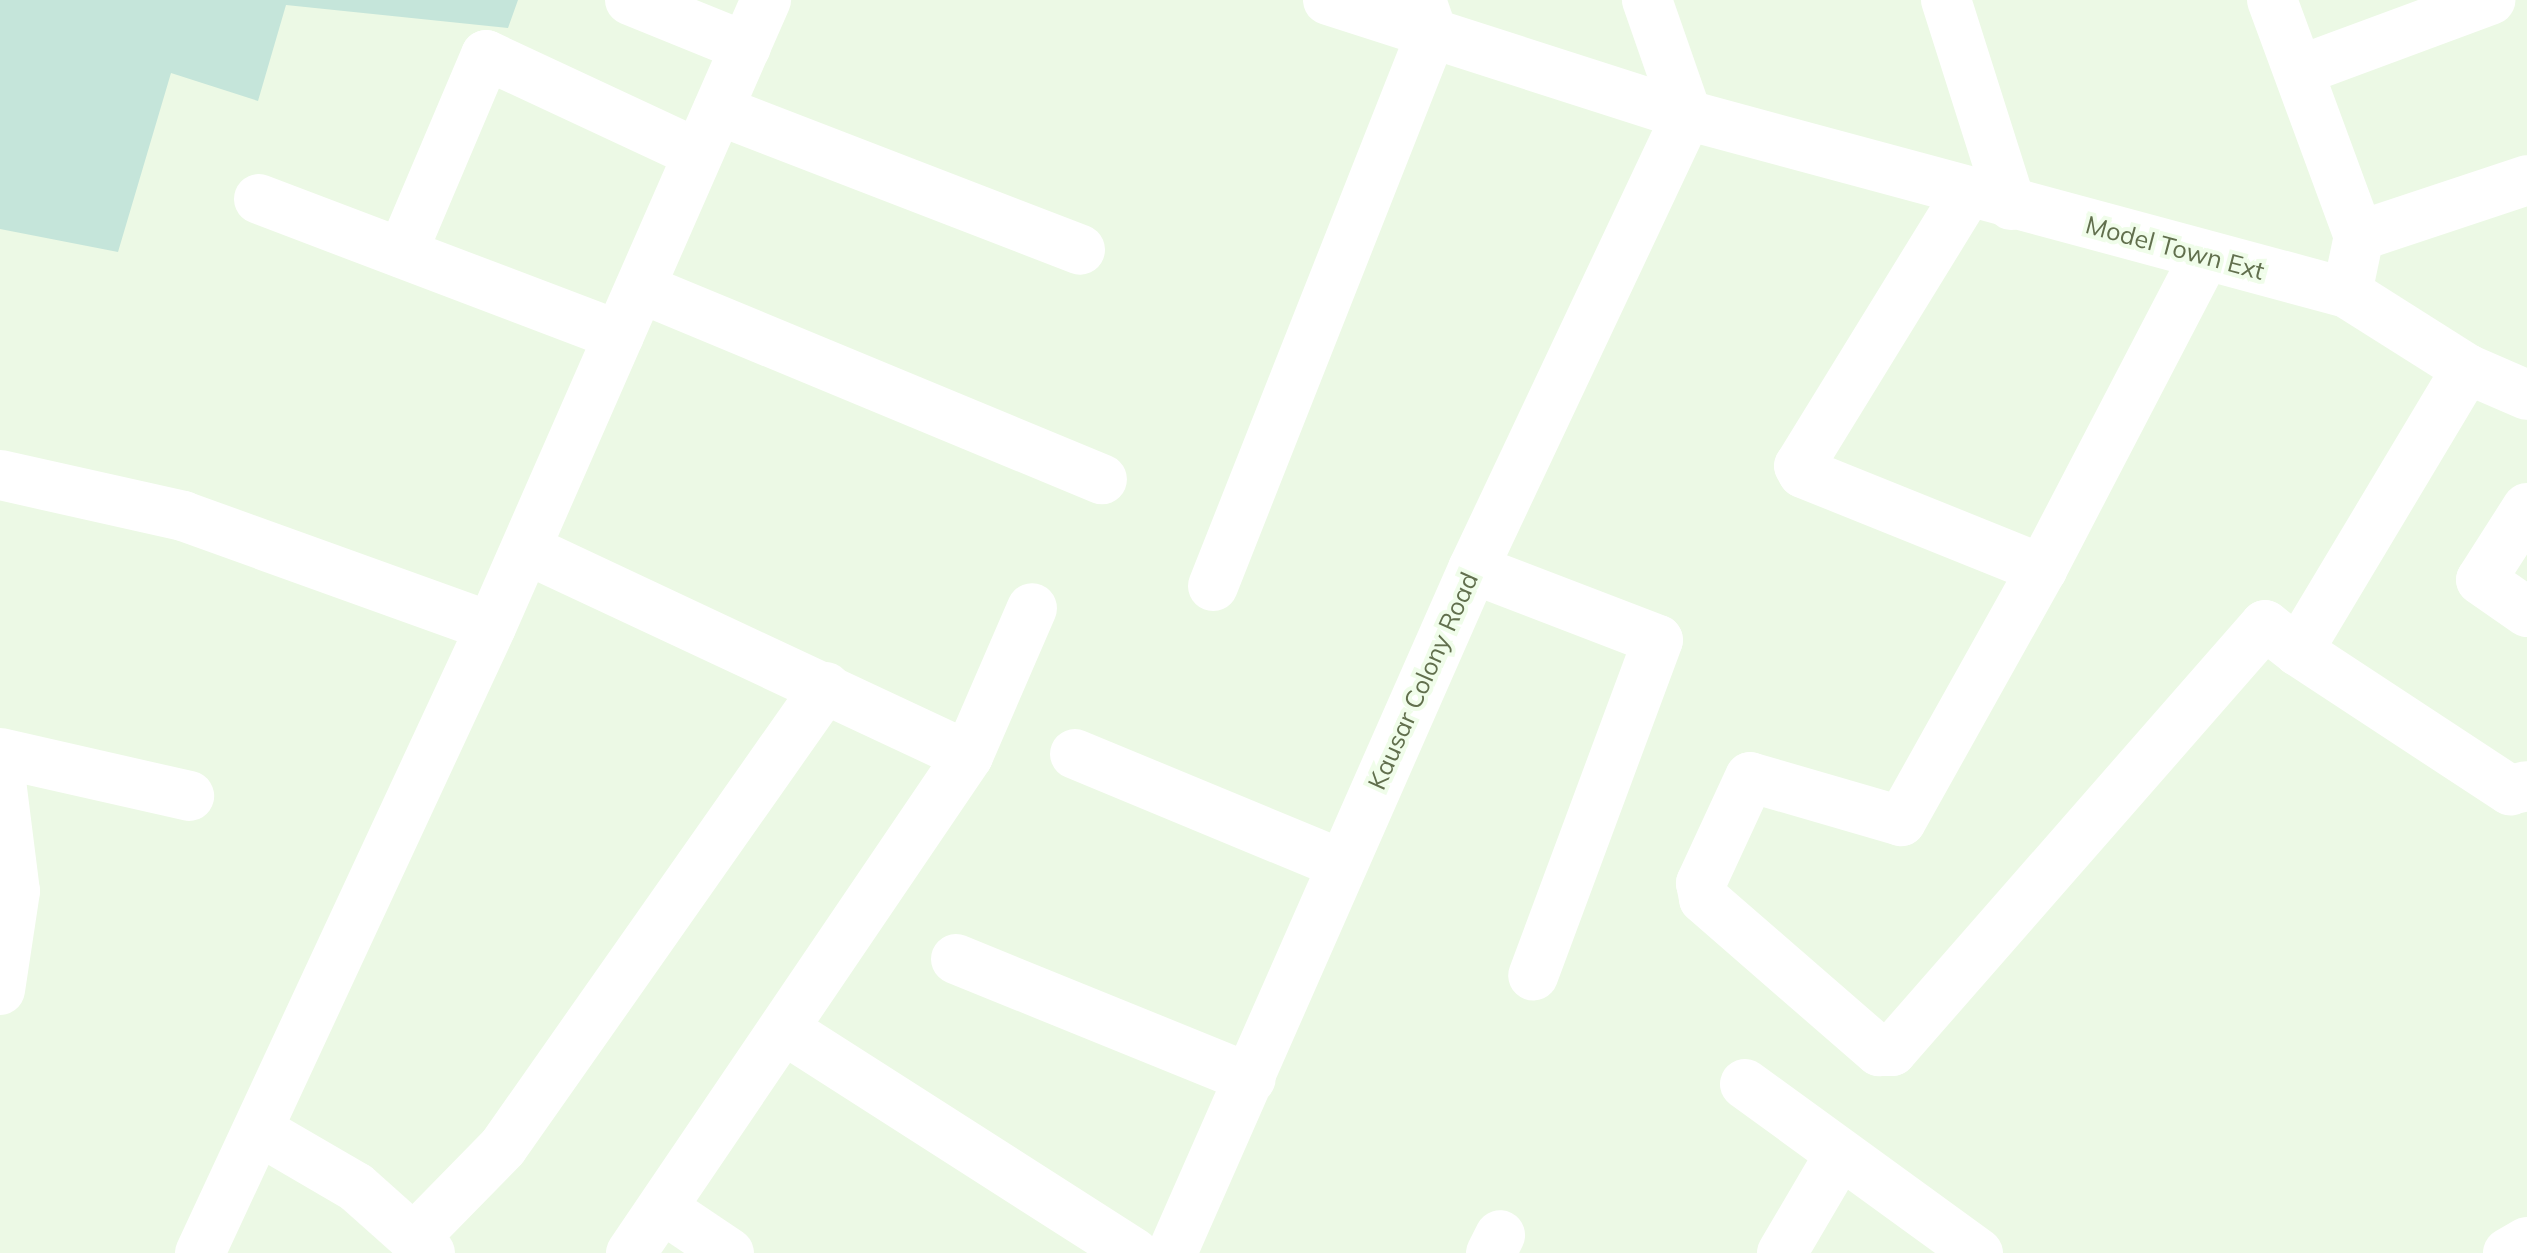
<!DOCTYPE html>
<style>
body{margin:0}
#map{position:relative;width:2527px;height:1253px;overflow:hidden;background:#ecf9e5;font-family:Mulish,sans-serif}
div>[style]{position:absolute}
.green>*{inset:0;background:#c5e5da}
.minor>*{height:50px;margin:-25px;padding:0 25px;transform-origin:25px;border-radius:25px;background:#fff}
span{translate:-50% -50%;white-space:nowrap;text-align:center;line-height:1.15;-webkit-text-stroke:8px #f0fdea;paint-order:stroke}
.street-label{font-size:25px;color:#616f4d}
</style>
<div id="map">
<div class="green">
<i style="clip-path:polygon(0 0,518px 0,508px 28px,286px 5px,258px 101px,171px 73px,118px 252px,0 229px)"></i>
</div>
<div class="minor">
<i style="left:630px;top:0;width:125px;rotate:22.1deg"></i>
<i style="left:1328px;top:0;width:377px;rotate:17.8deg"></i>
<i style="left:1687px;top:115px;width:684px;rotate:15.09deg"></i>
<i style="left:2347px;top:293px;width:142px;rotate:32.3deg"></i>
<i style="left:2467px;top:369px;width:65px;rotate:23.4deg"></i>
<i style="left:1946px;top:0;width:215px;rotate:72.4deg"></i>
<i style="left:2272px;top:0;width:252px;rotate:69.8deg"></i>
<i style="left:2359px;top:236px;width:58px;rotate:101.9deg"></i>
<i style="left:2301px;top:70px;width:202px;rotate:-20.3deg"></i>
<i style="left:718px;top:110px;width:388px;rotate:21.1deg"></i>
<i style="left:1966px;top:195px;width:318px;rotate:121.6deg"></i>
<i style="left:1799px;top:466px;width:8px;rotate:60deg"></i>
<i style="left:1803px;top:473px;width:258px;rotate:21.9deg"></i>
<i style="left:259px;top:199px;width:385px;rotate:20.8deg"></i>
<i style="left:2359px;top:236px;width:177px;rotate:-18.4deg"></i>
<i style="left:402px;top:253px;width:215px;rotate:-67deg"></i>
<i style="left:486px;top:55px;width:234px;rotate:25deg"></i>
<i style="left:2205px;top:256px;width:353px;rotate:117.5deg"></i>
<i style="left:2042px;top:569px;width:289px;rotate:119.2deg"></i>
<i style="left:1901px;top:821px;width:157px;rotate:-163.8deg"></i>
<i style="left:1750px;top:777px;width:117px;rotate:114.8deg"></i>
<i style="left:1701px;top:883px;width:16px;rotate:79deg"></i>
<i style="left:1704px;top:899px;width:232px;rotate:41deg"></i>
<i style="left:1879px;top:1051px;width:13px"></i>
<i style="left:1892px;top:1051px;width:566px;rotate:-48.8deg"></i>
<i style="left:2265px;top:625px;width:42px;rotate:38.2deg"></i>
<i style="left:2298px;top:651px;width:329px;rotate:-59.1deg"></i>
<i style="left:640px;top:288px;width:500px;rotate:22.5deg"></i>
<i style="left:0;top:475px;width:188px;rotate:12.6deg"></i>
<i style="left:183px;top:516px;width:327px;rotate:19.8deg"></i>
<i style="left:2527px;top:508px;width:85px;rotate:122.6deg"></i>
<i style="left:2481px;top:580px;width:56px;rotate:34.8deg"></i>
<i style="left:526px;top:549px;width:488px;rotate:25.1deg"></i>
<i style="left:1473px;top:569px;width:198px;rotate:21deg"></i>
<i style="left:1658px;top:640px;width:358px;rotate:110.4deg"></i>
<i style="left:1213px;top:586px;width:596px;rotate:-68.43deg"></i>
<i style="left:1432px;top:32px;width:34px;rotate:-109deg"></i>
<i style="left:2298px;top:651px;width:254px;rotate:33.3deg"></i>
<i style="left:2510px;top:790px;width:17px;rotate:-13deg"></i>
<i style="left:0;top:753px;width:194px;rotate:12.8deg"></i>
<i style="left:1075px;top:754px;width:288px;rotate:22.5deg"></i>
<i style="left:0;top:773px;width:119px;rotate:82.8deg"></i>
<i style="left:15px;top:891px;width:100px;rotate:98.6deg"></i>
<i style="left:956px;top:959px;width:318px;rotate:22.1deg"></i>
<i style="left:785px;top:1030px;width:414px;rotate:32.6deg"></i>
<i style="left:1745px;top:1084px;width:288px;rotate:36deg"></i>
<i style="left:258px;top:1130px;width:113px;rotate:30.2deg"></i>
<i style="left:356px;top:1187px;width:99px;rotate:41.7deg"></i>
<i style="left:665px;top:1210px;width:77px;rotate:33.9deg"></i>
<i style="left:414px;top:1238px;width:127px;rotate:-45.6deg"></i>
<i style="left:503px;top:1147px;width:562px;rotate:-54.92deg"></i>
<i style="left:200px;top:1253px;width:690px;rotate:-65.07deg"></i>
<i style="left:491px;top:627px;width:685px;rotate:-66.32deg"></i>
<i style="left:631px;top:1253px;width:600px;rotate:-55.86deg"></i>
<i style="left:968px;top:756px;width:161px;rotate:-66.6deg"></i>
<i style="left:1172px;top:1253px;width:747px;rotate:-66.25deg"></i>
<i style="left:1473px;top:569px;width:502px;rotate:-64.76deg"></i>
<i style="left:1687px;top:115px;width:122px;rotate:-109.2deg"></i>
<i style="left:1491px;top:1253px;width:20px;rotate:-63deg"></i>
<i style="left:1782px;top:1253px;width:115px;rotate:-59.6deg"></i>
<i style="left:2508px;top:1253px;width:22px;rotate:-30deg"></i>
</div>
<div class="street-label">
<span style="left:2175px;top:248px;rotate:15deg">Model Town Ext</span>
<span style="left:1423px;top:681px;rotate:-66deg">Kausar Colony Road</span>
</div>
</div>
